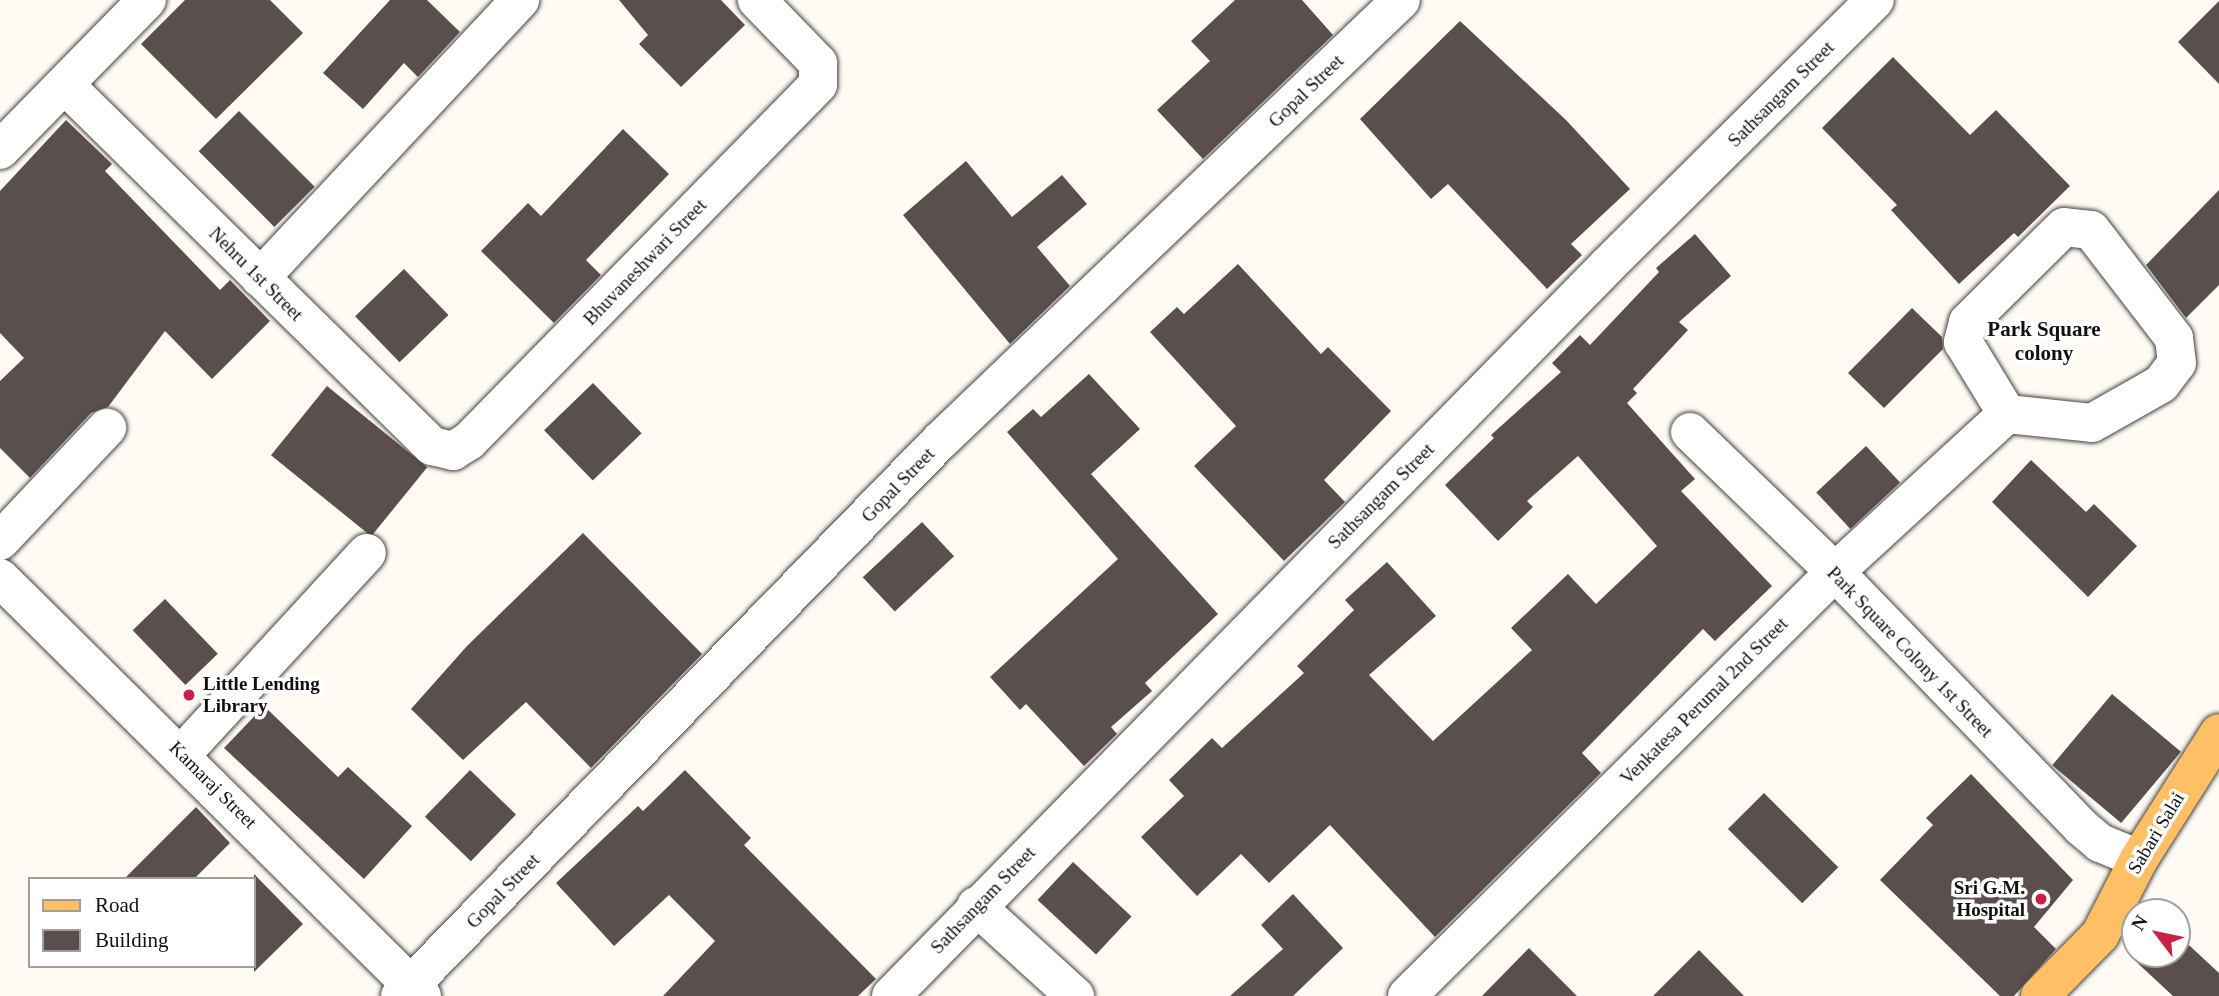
<!DOCTYPE html>
<style>
body{margin:0}
#map{position:relative;width:2219px;height:996px;overflow:hidden;background:#fffbf4;font-family:"Times New Roman",serif}
div>[style]{position:absolute}
.building>*{inset:0;background:#5a4f4c;transform-origin:0 0}
.roads{filter:drop-shadow(0 0 2px #434343) drop-shadow(0 0 2px #434343)}
.minor>*{height:38px;margin:-19px;padding:0 19px;transform-origin:19px;border-radius:19px;background:#fff}
.major>*{height:38px;margin:-19px;padding:0 19px;transform-origin:19px;border-radius:19px;background:#febf65}
.dots>*{width:19px;height:19px;translate:-50% -50%;box-sizing:border-box;border:4px solid #fff;border-radius:50%}
span{translate:-50% -50%;white-space:nowrap;text-align:center;line-height:1.15;-webkit-text-stroke:7px #fff;paint-order:stroke}
.street-label{font-size:19px;color:#101010}
.poi-label{font-size:19px;color:#101010;font-weight:700}
.left{translate:0 -50%;text-align:left}
.right{translate:-100% -50%;text-align:right}
.neighbourhood-label{font-size:21px;color:#101010;font-weight:700}
.legend{position:absolute;left:28px;top:877px;width:228px;height:91px;box-sizing:border-box;background:#fff;border:2px solid #9f9f9f;margin:0;padding:9px 12px;list-style:none;font-size:21px;color:#101010}
.legend li{display:flex;align-items:center;gap:14px;height:35px}
.legend b{width:35px;border:2px solid #9f9f9f}
.north{position:absolute;left:2121px;top:898px;width:70px;height:70px;box-sizing:border-box;background:#fff;border:2px solid #9f9f9f;border-radius:50%;rotate:302deg;font-size:19px;font-weight:700;line-height:28px;text-align:center;color:#101010}
.north::after{content:'';display:block;margin:auto;width:24px;height:32px;background:#c82145;clip-path:polygon(50% 0,100% 100%,50% 72%,0 100%)}
</style>
<div id="map">
<div class="building">
<i style="clip-path:polygon(185px 0,270px 0,303px 33px,216px 119px,141px 44px)"></i>
<i style="clip-path:polygon(390px 0,427px 0,460px 32px,418px 77px,404px 63px,363px 109px,323px 73px)"></i>
<i style="clip-path:polygon(619px 0,721px 0,745px 25px,681px 87px,639px 44px,648px 35px)"></i>
<i style="clip-path:polygon(1235px 0,1302px 0,1333px 35px,1203px 159px,1157px 110px,1210px 61px,1191px 41px)"></i>
<i style="clip-path:polygon(2219px 1px,2219px 84px,2178px 42px)"></i>
<i style="clip-path:polygon(1460px 21px,1566px 120px,1630px 189px,1571px 244px,1582px 255px,1547px 289px,1448px 184px,1431px 199px,1360px 119px)"></i>
<i style="clip-path:polygon(1893px 57px,1970px 135px,1996px 110px,2070px 186px,2018px 237px,2014px 233px,1959px 284px,1891px 210px,1897px 205px,1822px 128px)"></i>
<i style="left:239px;top:111px;width:107px;height:57px;rotate:45deg"></i>
<i style="clip-path:polygon(66px 120px,112px 164px,105px 171px,220px 290px,230px 280px,270px 321px,212px 379px,165px 331px,108px 407px,91px 413px,30px 478px,0 448px,0 381px,24px 358px,0 333px,0 191px)"></i>
<i style="clip-path:polygon(623px 129px,669px 174px,586px 260px,601px 275px,554px 323px,481px 251px,528px 203px,541px 216px)"></i>
<i style="clip-path:polygon(966px 161px,1012px 217px,1062px 175px,1087px 204px,1037px 247px,1070px 286px,1010px 344px,903px 215px)"></i>
<i style="clip-path:polygon(2219px 190px,2219px 285px,2186px 318px,2146px 265px)"></i>
<i style="clip-path:polygon(1695px 234px,1731px 276px,1679px 322px,1688px 330px,1633px 389px,1637px 393px,1627px 403px,1695px 479px,1681px 491px,1772px 586px,1715px 641px,1703px 629px,1582px 753px,1601px 773px,1435px 937px,1330px 825px,1269px 883px,1241px 854px,1197px 896px,1141px 837px,1184px 796px,1169px 780px,1212px 738px,1222px 748px,1304px 673px,1297px 666px,1354px 610px,1345px 600px,1387px 562px,1436px 616px,1369px 675px,1433px 741px,1532px 650px,1511px 628px,1568px 574px,1596px 604px,1657px 546px,1578px 456px,1527px 501px,1533px 507px,1498px 541px,1445px 485px,1494px 438px,1491px 435px,1561px 372px,1552px 363px,1580px 335px,1590px 345px,1659px 272px,1656px 268px)"></i>
<i style="clip-path:polygon(1238px 264px,1321px 354px,1328px 347px,1391px 411px,1324px 480px,1345px 502px,1284px 561px,1194px 466px,1236px 426px,1150px 332px,1177px 307px,1184px 314px)"></i>
<i style="left:404px;top:269px;width:64px;height:68px;rotate:46deg"></i>
<i style="clip-path:polygon(1912px 308px,1942px 337px,1943px 349px,1884px 408px,1848px 373px)"></i>
<i style="clip-path:polygon(1089px 374px,1140px 429px,1091px 474px,1218px 614px,1145px 683px,1152px 691px,1111px 727px,1117px 734px,1084px 766px,1026px 704px,1020px 710px,990px 677px,1118px 559px,1007px 432px,1033px 409px,1041px 417px)"></i>
<i style="left:593px;top:383px;width:70px;height:68px;rotate:46deg"></i>
<i style="left:327px;top:386px;width:129px;height:89px;rotate:39deg"></i>
<i style="left:1866px;top:446px;width:50px;height:68px;rotate:47deg"></i>
<i style="clip-path:polygon(2031px 460px,2086px 512px,2094px 504px,2137px 546px,2088px 597px,1992px 502px)"></i>
<i style="left:922px;top:522px;width:47px;height:81px;rotate:47deg"></i>
<i style="clip-path:polygon(583px 533px,702px 654px,591px 768px,526px 702px,463px 760px,411px 709px,467px 646px)"></i>
<i style="left:165px;top:599px;width:76px;height:45px;rotate:46deg"></i>
<i style="left:2112px;top:694px;width:90px;height:93px;rotate:40deg"></i>
<i style="clip-path:polygon(264px 706px,338px 777px,348px 767px,412px 826px,364px 879px,224px 748px)"></i>
<i style="left:470px;top:770px;width:64px;height:65px;rotate:44deg"></i>
<i style="clip-path:polygon(685px 770px,751px 838px,744px 845px,876px 979px,858px 996px,663px 996px,715px 941px,669px 895px,614px 946px,556px 883px,638px 806px,643px 811px)"></i>
<i style="clip-path:polygon(1971px 774px,2073px 880px,2034px 927px,2056px 949px,2014px 996px,2000px 996px,1880px 880px,1933px 825px,1926px 818px)"></i>
<i style="left:1764px;top:793px;width:105px;height:51px;rotate:45deg"></i>
<i style="clip-path:polygon(196px 807px,230px 843px,194px 879px,124px 879px)"></i>
<i style="left:1073px;top:862px;width:80px;height:52px;rotate:43deg"></i>
<i style="clip-path:polygon(254px 874px,303px 924px,254px 972px)"></i>
<i style="clip-path:polygon(1293px 894px,1343px 948px,1293px 996px,1230px 996px,1283px 949px,1261px 925px)"></i>
<i style="clip-path:polygon(2177px 934px,2219px 973px,2219px 996px,2173px 996px,2131px 957px,2135px 953px,2177px 954px)"></i>
<i style="clip-path:polygon(1529px 948px,1577px 996px,1482px 996px)"></i>
<i style="clip-path:polygon(1699px 950px,1744px 996px,1653px 996px)"></i>
</div>
<div class="roads">
<div class="minor">
<i style="left:65px;top:85px;width:515px;rotate:44.53deg"></i>
<i style="left:432px;top:446px;width:22px;rotate:13deg"></i>
<i style="left:453px;top:451px;width:19px;rotate:-32deg"></i>
<i style="left:469px;top:441px;width:499px;rotate:-45.6deg"></i>
<i style="left:818px;top:84px;width:21px;rotate:-90deg"></i>
<i style="left:818px;top:63px;width:88px;rotate:-134.1deg"></i>
<i style="left:0;top:150px;width:210px;rotate:-45.6deg"></i>
<i style="left:260px;top:278px;width:381px;rotate:-46.9deg"></i>
<i style="left:1690px;top:432px;width:202px;rotate:44deg"></i>
<i style="left:1835px;top:572px;width:354px;rotate:46deg"></i>
<i style="left:2081px;top:827px;width:25px;rotate:40deg"></i>
<i style="left:2100px;top:843px;width:42px;rotate:22.3deg"></i>
<i style="left:0;top:541px;width:156px;rotate:-46.6deg"></i>
<i style="left:0;top:578px;width:594px;rotate:44.73deg"></i>
<i style="left:182px;top:754px;width:273px;rotate:-47.4deg"></i>
<i style="left:976px;top:906px;width:134px;rotate:42.3deg"></i>
<i style="left:400px;top:996px;width:773px;rotate:-45.79deg"></i>
<i style="left:939px;top:442px;width:639px;rotate:-43.73deg"></i>
<i style="left:891px;top:996px;width:1024px;rotate:-45.55deg"></i>
<i style="left:1608px;top:265px;width:376px;rotate:-44.8deg"></i>
<i style="left:1407px;top:996px;width:602px;rotate:-44.73deg"></i>
<i style="left:1835px;top:572px;width:234px;rotate:-42.6deg"></i>
<i style="left:2007px;top:414px;width:85px;rotate:6deg"></i>
<i style="left:2092px;top:423px;width:79px;rotate:-29.5deg"></i>
<i style="left:2161px;top:384px;width:26px;rotate:-53deg"></i>
<i style="left:2177px;top:363px;width:25px;rotate:-97deg"></i>
<i style="left:2174px;top:338px;width:136px;rotate:-127.5deg"></i>
<i style="left:2091px;top:230px;width:27px;rotate:-174deg"></i>
<i style="left:2064px;top:227px;width:135px;rotate:135.3deg"></i>
<i style="left:1968px;top:322px;width:21px;rotate:104deg"></i>
<i style="left:1963px;top:342px;width:84px;rotate:58.6deg"></i>
</div>
<div class="major">
<i style="left:2040px;top:996px;width:86px;rotate:-45.5deg"></i>
<i style="left:2100px;top:935px;width:85px;rotate:-62.8deg"></i>
<i style="left:2139px;top:859px;width:149px;rotate:-57.6deg"></i>
</div>
</div>
<div class="dots">
<i style="left:189px;top:695px;background:#c82145"></i>
<i style="left:2041px;top:899px;background:#c82145"></i>
</div>
<div class="street-label">
<span style="left:1306px;top:91px;rotate:-44deg">Gopal Street</span>
<span style="left:1781px;top:94px;rotate:-45deg">Sathsangam Street</span>
<span style="left:645px;top:262px;rotate:-46deg">Bhuvaneshwari Street</span>
<span style="left:256px;top:274px;rotate:45deg">Nehru 1st Street</span>
<span style="left:898px;top:485px;rotate:-46deg">Gopal Street</span>
<span style="left:1381px;top:496px;rotate:-45deg">Sathsangam Street</span>
<span style="left:1910px;top:652px;rotate:46deg">Park Square Colony 1st Street</span>
<span style="left:1704px;top:701px;rotate:-45deg">Venkatesa Perumal 2nd Street</span>
<span style="left:213px;top:785px;rotate:45deg">Kamaraj Street</span>
<span style="left:2156px;top:833px;rotate:-59deg">Sabari Salai</span>
<span style="left:503px;top:891px;rotate:-46deg">Gopal Street</span>
<span style="left:983px;top:900px;rotate:-46deg">Sathsangam Street</span>
</div>
<div class="poi-label">
<span class="left" style="left:203px;top:695px">Little Lending<br>Library</span>
<span class="right" style="left:2025px;top:899px">Sri G.M.<br>Hospital</span>
</div>
<div class="neighbourhood-label">
<span style="left:2044px;top:341px">Park Square<br>colony</span>
</div>
<ul class="legend">
<li><b style="height:9px;background:#febf65"></b>Road</li>
<li><b style="height:19px;background:#5a4f4c"></b>Building</li>
</ul>
<div class="north">N</div>
</div>
